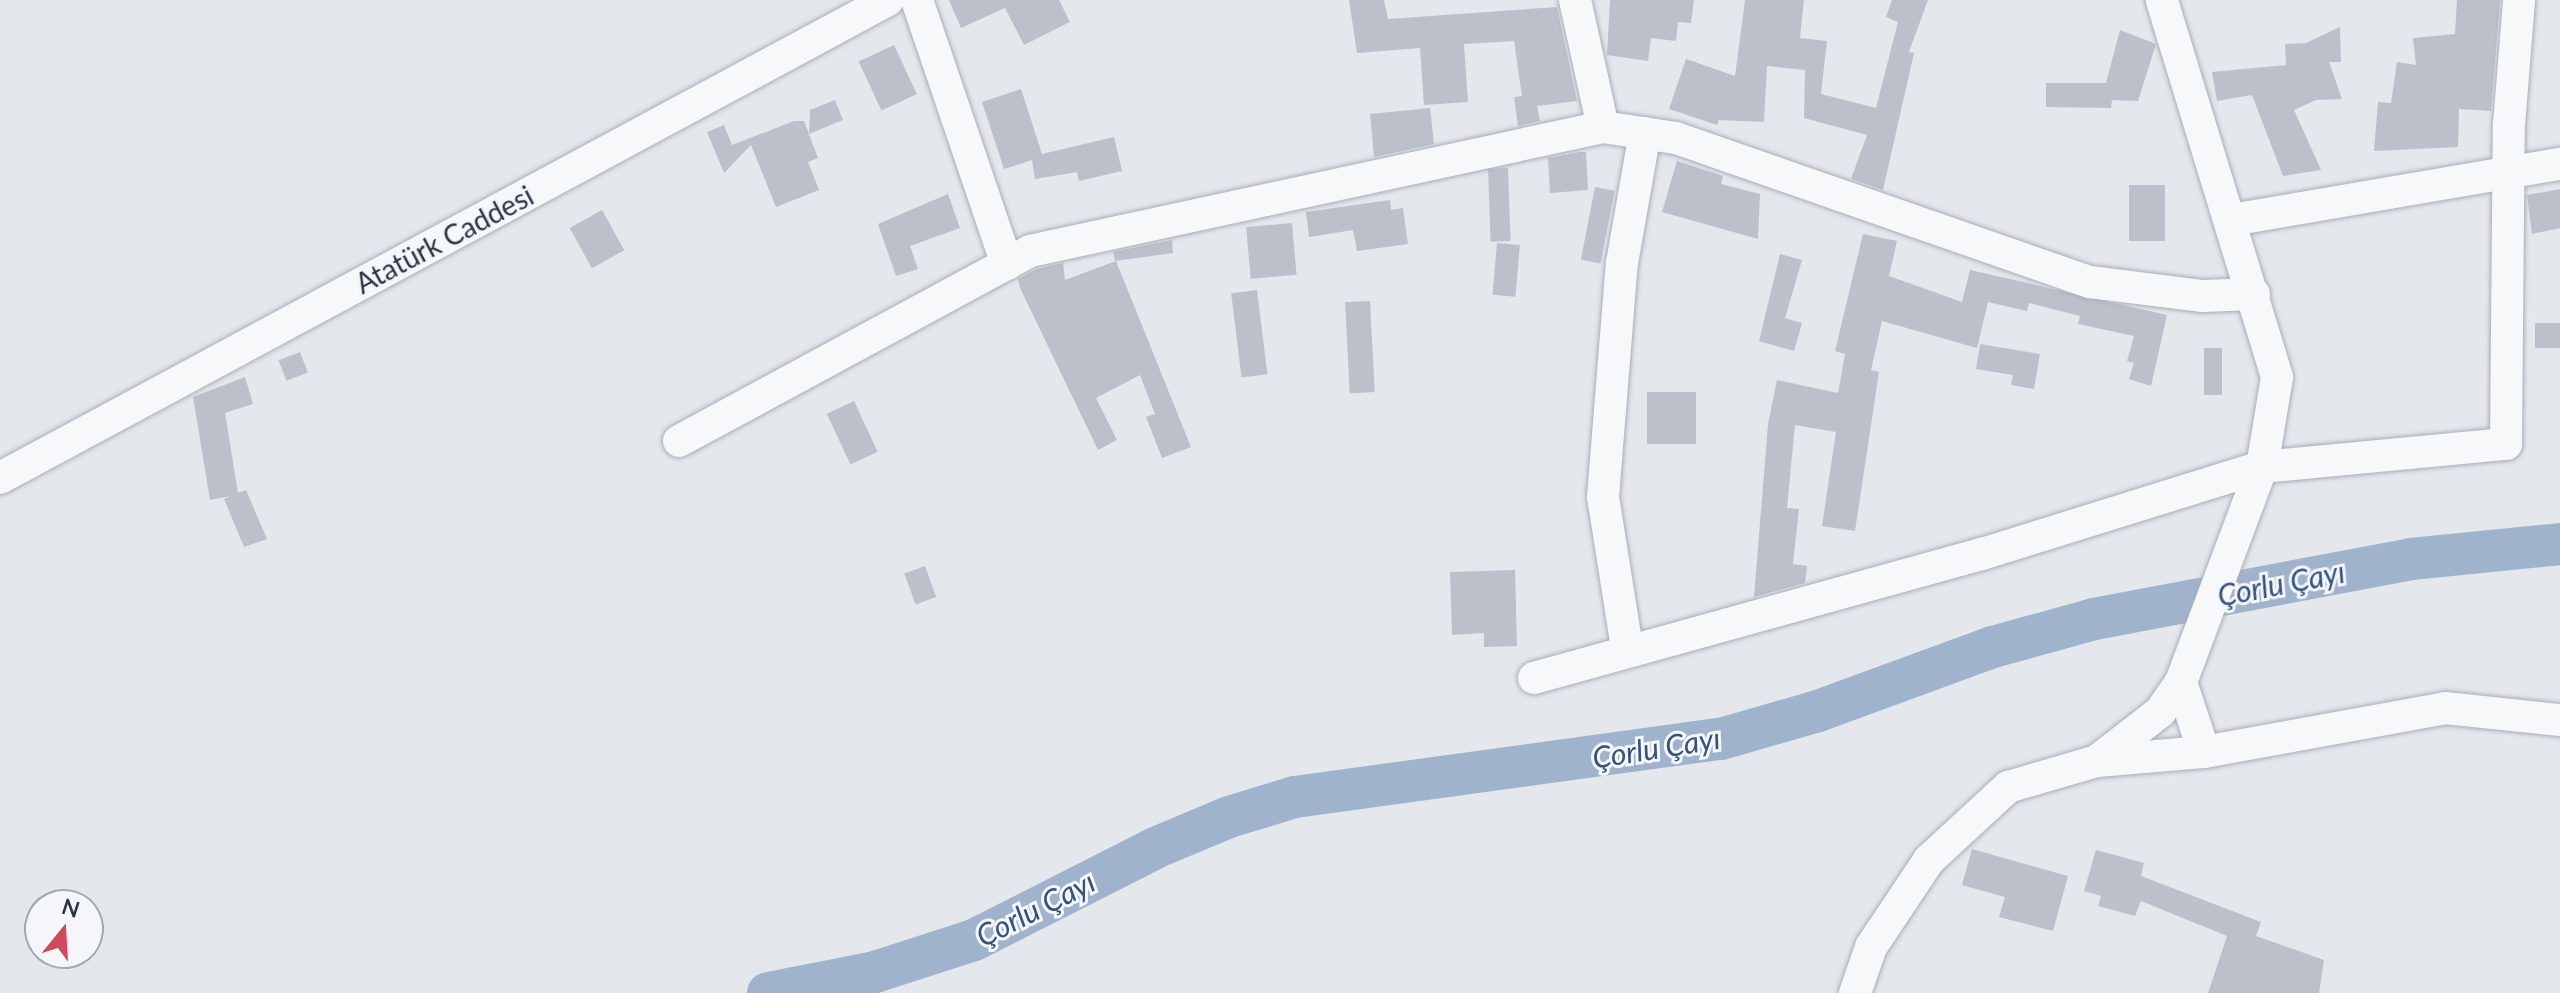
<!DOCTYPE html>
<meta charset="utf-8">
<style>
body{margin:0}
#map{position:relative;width:2560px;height:993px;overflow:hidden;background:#e4e7ec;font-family:Lato,sans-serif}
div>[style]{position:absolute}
.river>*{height:42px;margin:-21px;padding:0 21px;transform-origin:21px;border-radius:21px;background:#9fb4cc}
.building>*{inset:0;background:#bbc0ca;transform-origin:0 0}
.roads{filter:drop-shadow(0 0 2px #a9aeb7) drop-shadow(0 0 2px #a9aeb7)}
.minor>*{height:32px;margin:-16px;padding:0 16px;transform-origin:16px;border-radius:16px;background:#f7f8fa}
span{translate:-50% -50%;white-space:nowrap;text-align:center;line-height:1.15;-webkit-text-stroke:6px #f4f6f9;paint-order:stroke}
.street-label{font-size:28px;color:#2b3445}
.water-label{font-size:30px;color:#34527a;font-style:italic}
.north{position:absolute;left:24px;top:889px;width:80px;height:80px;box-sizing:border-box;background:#f4f6f9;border:2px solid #a4a8b1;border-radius:50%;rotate:18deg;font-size:22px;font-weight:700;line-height:32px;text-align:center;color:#2b3445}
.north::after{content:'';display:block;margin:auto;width:28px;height:36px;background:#d1495b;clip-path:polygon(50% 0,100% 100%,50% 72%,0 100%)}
</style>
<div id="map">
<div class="river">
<i style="left:768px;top:993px;width:109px;rotate:-11.1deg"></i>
<i style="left:875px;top:972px;width:104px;rotate:-17.9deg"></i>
<i style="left:974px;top:940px;width:203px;rotate:-26.9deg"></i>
<i style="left:1155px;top:848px;width:80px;rotate:-22.7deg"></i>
<i style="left:1229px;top:817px;width:69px;rotate:-16.9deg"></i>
<i style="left:1295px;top:797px;width:430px;rotate:-7.8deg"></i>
<i style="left:1721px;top:739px;width:101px;rotate:-16.1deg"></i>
<i style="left:1818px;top:711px;width:186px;rotate:-20.1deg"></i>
<i style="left:1993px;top:647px;width:105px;rotate:-15.5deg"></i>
<i style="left:2094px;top:619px;width:323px;rotate:-10.7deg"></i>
<i style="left:2411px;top:559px;width:150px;rotate:-5.7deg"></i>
</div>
<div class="building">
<i style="clip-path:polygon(949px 0,1059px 0,1070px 22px,1024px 45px,1005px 8px,961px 28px)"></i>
<i style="clip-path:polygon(1349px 0,1384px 0,1388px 19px,1557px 7px,1577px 101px,1537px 106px,1540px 121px,1518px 126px,1514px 97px,1522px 96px,1514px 41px,1464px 44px,1468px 102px,1424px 105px,1420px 48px,1357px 53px)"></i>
<i style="clip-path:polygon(1610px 0,1694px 0,1691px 23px,1678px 22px,1676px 41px,1651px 38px,1648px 61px,1607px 55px)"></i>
<i style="clip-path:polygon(1745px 0,1804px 0,1800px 38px,1827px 41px,1821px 94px,1876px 108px,1898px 22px,1886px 17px,1892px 0,1928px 0,1909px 52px,1914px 53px,1883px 190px,1851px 179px,1867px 135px,1804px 118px,1805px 70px,1767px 66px,1764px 122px,1719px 120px,1717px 125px,1669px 109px,1686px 59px,1735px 76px)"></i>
<i style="clip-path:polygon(2457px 0,2500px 0,2491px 111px,2459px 109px,2458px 147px,2374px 151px,2378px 102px,2391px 103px,2397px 62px,2416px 65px,2413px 38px,2455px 34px)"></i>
<i style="clip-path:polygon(2340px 27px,2341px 62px,2329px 62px,2342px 99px,2316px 100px,2294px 110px,2321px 170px,2283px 176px,2252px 95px,2217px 101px,2212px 72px,2286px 65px,2285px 44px,2306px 43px)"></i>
<i style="clip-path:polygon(2120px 30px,2156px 44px,2138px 101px,2112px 100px,2111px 108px,2046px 107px,2046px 83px,2106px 83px)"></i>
<i style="left:894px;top:45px;width:54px;height:39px;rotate:65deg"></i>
<i style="clip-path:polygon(1021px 89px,1042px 154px,1114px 137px,1122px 171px,1079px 181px,1077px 172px,1035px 179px,1032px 160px,1004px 169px,982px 102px)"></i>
<i style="clip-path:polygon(835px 100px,843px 120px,809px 134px,810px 110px)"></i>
<i style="clip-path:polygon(1430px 108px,1434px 144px,1374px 157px,1370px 114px)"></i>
<i style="clip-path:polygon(794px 121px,804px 121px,818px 158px,808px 162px,819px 190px,776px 207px,751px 145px,724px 173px,707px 132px,724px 125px,732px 145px)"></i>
<i style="clip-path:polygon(1580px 152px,1586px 152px,1588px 190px,1550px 193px,1548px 158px)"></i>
<i style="clip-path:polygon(1677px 161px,1723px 176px,1721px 184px,1760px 194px,1758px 239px,1662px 212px)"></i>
<i style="left:1508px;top:168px;width:73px;height:20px;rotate:88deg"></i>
<i style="left:2129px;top:185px;width:36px;height:56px"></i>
<i style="left:1595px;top:187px;width:20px;height:74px;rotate:11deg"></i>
<i style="clip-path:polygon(2560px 189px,2560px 228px,2532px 234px,2527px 195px)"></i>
<i style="clip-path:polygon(948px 194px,960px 228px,910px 246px,918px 269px,896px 276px,878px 224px)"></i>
<i style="clip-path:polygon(1390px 200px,1391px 210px,1403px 208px,1408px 244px,1357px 251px,1353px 230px,1309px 237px,1306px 212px)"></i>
<i style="left:602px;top:210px;width:46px;height:37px;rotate:61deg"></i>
<i style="left:1292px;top:223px;width:52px;height:46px;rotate:85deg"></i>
<i style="clip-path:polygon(1863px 234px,1897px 241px,1889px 276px,1962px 302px,1970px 270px,2167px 315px,2151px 386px,2129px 379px,2134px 363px,2127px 361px,2134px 336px,2078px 324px,2080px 316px,2029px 303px,2027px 311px,1988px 302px,1977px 348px,1882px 321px,1871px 370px,1879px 372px,1855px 531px,1822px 526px,1836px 432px,1795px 425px,1787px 508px,1799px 509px,1793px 564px,1807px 566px,1805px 583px,1754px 597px,1768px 424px,1777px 380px,1838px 393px,1845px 354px,1835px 351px)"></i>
<i style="clip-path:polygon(1172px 240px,1173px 253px,1115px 261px,1113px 252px)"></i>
<i style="left:1497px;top:243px;width:23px;height:52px;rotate:5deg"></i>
<i style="clip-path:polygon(1780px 254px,1802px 260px,1785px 318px,1802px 323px,1794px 351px,1759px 341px)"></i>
<i style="clip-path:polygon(1116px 261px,1191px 447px,1162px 458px,1146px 417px,1155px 414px,1140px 375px,1096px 398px,1117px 440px,1098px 450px,1020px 288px,1018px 279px,1037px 269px,1063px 263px,1065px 280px)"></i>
<i style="left:1257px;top:290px;width:85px;height:26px;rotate:83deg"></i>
<i style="left:1370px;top:301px;width:91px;height:25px;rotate:87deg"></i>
<i style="left:2560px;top:323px;width:25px;height:25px;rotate:90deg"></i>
<i style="clip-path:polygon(1980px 344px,2040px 354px,2034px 389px,2011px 385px,2013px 375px,1976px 369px)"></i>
<i style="left:2204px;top:348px;width:18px;height:47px"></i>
<i style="left:300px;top:352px;width:22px;height:23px;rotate:69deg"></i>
<i style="clip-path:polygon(245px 377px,253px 404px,225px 413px,238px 493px,246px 490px,267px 539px,244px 547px,224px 499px,230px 496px,210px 500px,193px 397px)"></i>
<i style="left:1647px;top:392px;width:49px;height:52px"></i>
<i style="left:854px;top:401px;width:56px;height:30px;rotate:65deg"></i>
<i style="left:925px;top:566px;width:33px;height:22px;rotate:70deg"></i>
<i style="clip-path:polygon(1515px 570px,1517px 646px,1484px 647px,1484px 633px,1452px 635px,1450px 572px)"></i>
<i style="clip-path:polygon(1972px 849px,2068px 876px,2053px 931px,1999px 917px,2005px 897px,1962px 885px)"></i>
<i style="clip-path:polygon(2096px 850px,2144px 863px,2141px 876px,2261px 922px,2256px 936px,2324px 960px,2319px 993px,2208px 993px,2227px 936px,2141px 901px,2135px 916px,2098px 906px,2101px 896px,2084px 891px)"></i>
</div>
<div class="roads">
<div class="minor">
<i style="left:917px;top:0;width:279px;rotate:71.2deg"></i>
<i style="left:1575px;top:0;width:130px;rotate:77.6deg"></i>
<i style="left:2231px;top:220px;width:334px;rotate:-9.7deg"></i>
<i style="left:679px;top:441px;width:399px;rotate:-28.4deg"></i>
<i style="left:1030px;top:251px;width:586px;rotate:-12.21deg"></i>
<i style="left:1603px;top:127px;width:74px;rotate:8.6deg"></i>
<i style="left:1676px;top:138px;width:438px;rotate:19.2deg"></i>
<i style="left:2090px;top:282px;width:114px;rotate:7.1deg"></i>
<i style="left:2203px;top:296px;width:51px;rotate:-2.2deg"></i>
<i style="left:0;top:478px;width:1008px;rotate:-28.29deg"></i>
<i style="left:1627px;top:648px;width:153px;rotate:-99deg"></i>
<i style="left:1603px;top:497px;width:235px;rotate:-85.4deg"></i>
<i style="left:1622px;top:263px;width:132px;rotate:-80deg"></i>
<i style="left:1534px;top:678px;width:465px;rotate:-15.5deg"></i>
<i style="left:1982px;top:554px;width:293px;rotate:-17.3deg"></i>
<i style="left:2262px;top:467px;width:245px;rotate:-5.4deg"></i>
<i style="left:2506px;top:444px;width:319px;rotate:-89.5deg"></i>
<i style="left:2509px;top:125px;width:125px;rotate:-85.4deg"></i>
<i style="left:2204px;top:752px;width:245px;rotate:-10.3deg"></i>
<i style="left:2445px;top:708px;width:116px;rotate:6deg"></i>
<i style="left:2097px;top:761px;width:107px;rotate:-4.8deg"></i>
<i style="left:2204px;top:752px;width:74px;rotate:-108.2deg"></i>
<i style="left:1855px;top:993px;width:49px;rotate:-70.8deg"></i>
<i style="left:1871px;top:947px;width:105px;rotate:-56.3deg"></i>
<i style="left:1929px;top:860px;width:108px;rotate:-42.7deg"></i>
<i style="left:2008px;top:787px;width:93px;rotate:-16.3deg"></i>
<i style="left:2097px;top:761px;width:80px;rotate:-37.9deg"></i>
<i style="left:2160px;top:712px;width:37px;rotate:-55deg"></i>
<i style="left:2181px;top:682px;width:230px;rotate:-69.4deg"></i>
<i style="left:2262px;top:467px;width:91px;rotate:-80.5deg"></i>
<i style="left:2277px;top:377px;width:394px;rotate:-107deg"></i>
</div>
</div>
<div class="street-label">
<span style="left:444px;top:239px;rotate:-28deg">Atatürk Caddesi</span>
</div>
<div class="water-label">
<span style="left:2281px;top:583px;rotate:-11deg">Çorlu Çayı</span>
<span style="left:1656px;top:747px;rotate:-9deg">Çorlu Çayı</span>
<span style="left:1035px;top:908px;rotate:-27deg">Çorlu Çayı</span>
</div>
<div class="north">N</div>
</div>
